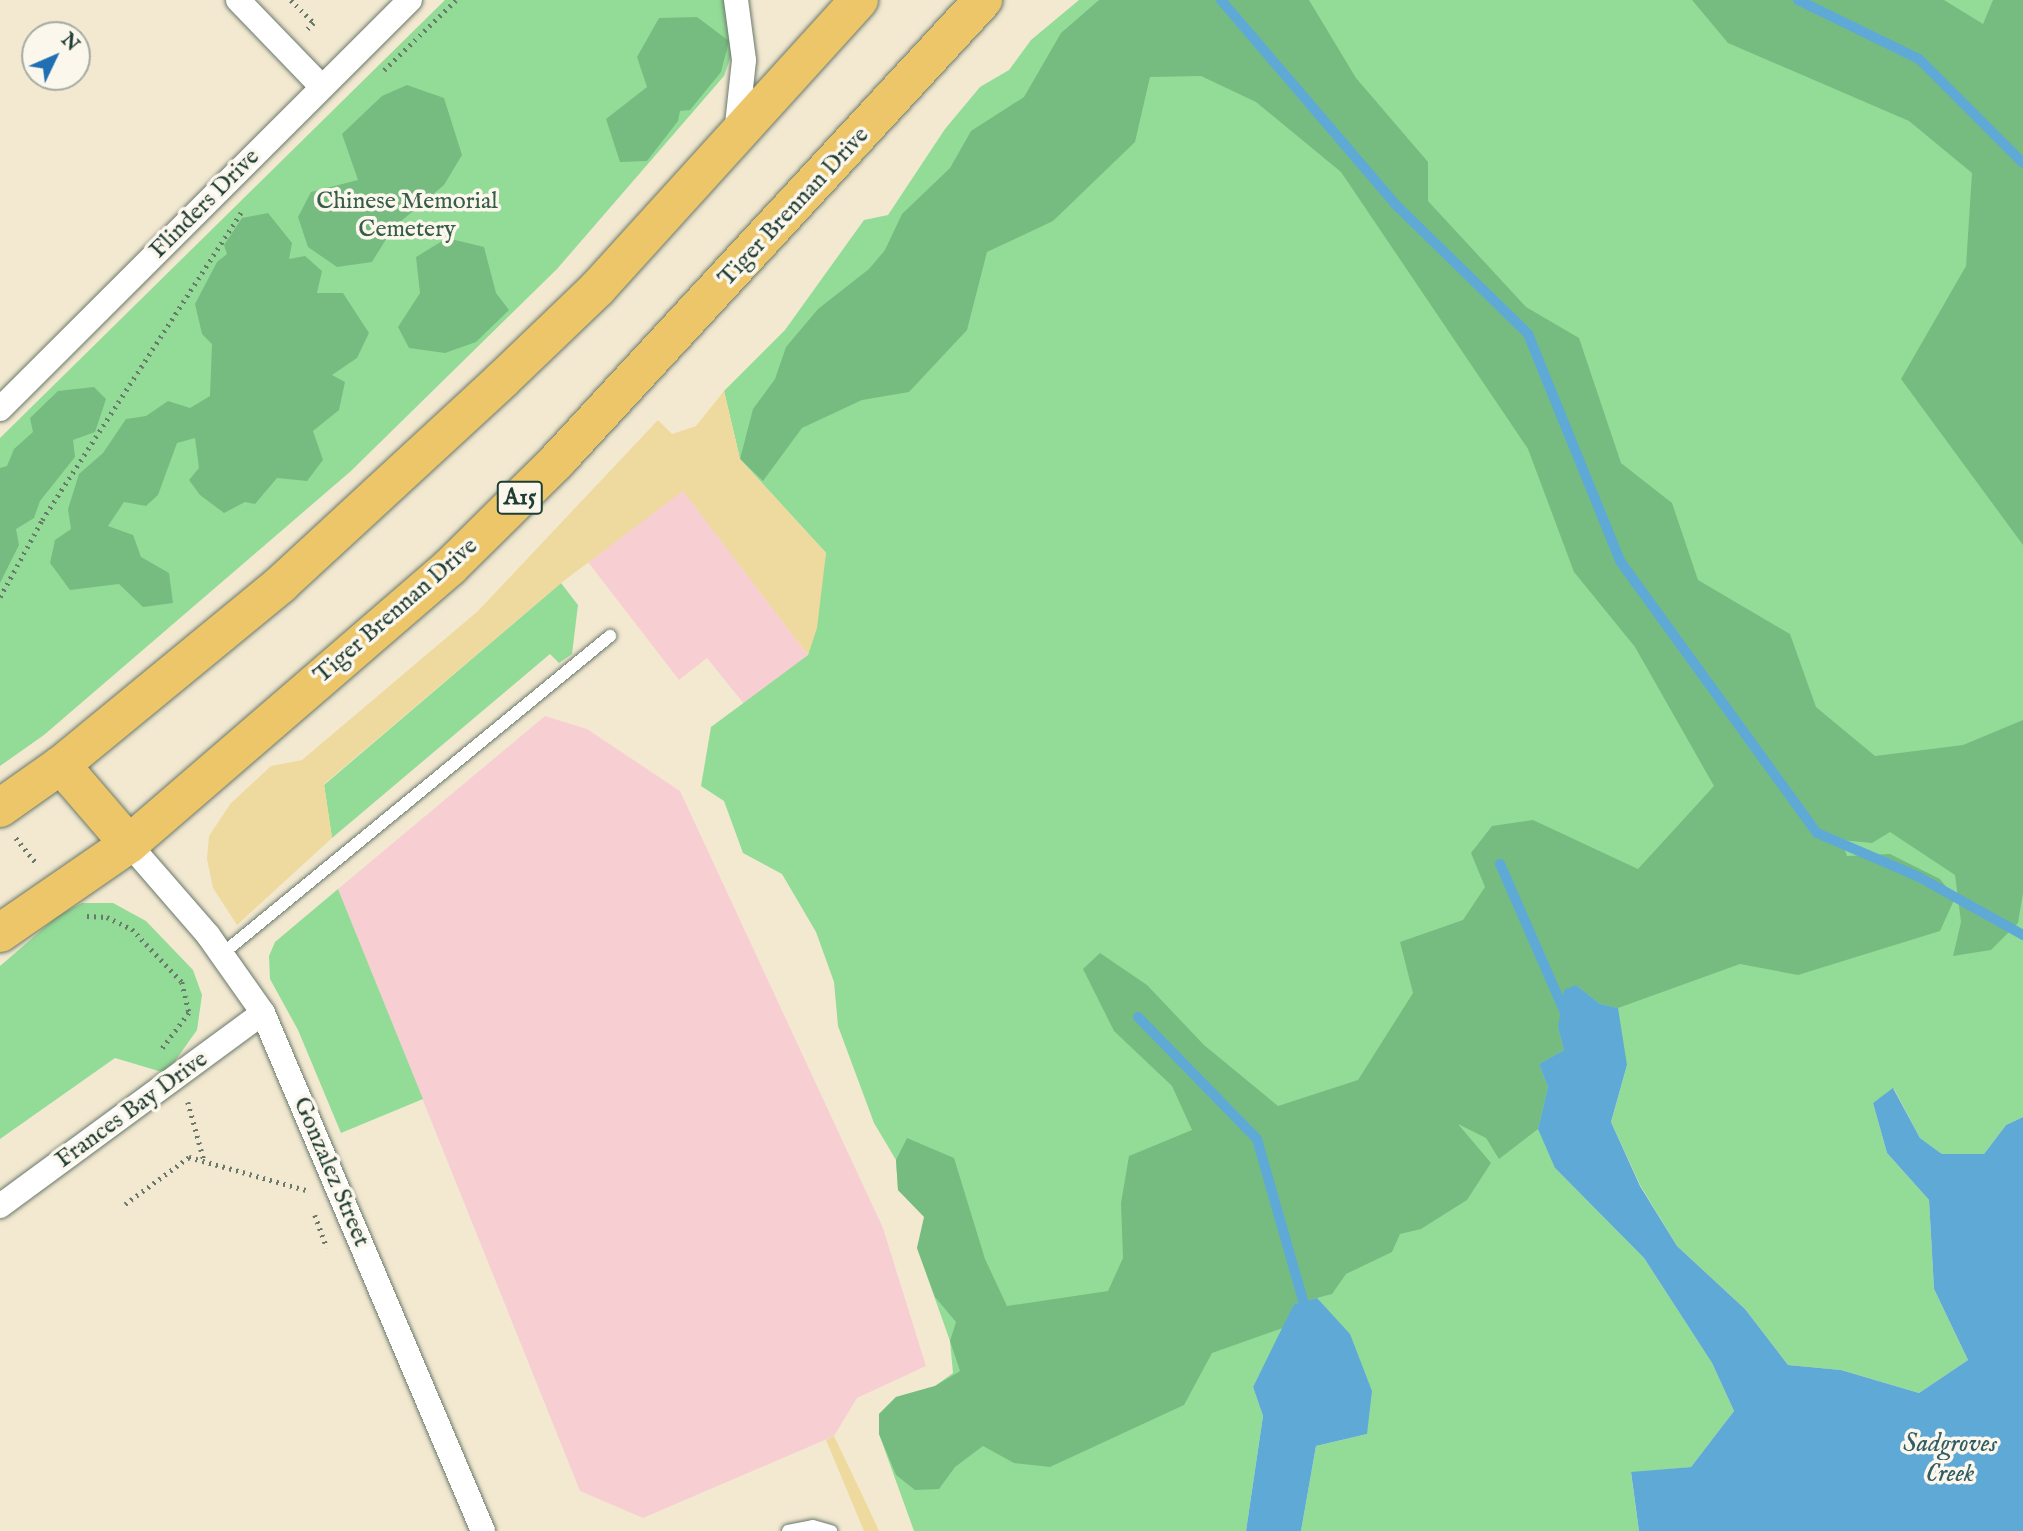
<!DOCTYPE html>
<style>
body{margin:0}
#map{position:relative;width:2023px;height:1531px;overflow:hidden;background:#f3e9d1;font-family:"IM FELL English",serif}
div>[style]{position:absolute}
.built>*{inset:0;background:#f7cfd3}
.green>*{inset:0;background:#93dc97}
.forest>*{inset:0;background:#76bc80}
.sand>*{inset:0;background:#eeda9e}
.water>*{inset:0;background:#5fa9d7}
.stream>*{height:10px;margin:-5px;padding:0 5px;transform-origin:5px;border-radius:5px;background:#5fa9d7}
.path>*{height:4.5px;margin-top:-2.25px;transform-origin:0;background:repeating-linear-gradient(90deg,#69796b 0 2px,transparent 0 7px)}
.roads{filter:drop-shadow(0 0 2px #69796b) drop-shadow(0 0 2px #69796b)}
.service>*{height:12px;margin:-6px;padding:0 6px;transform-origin:6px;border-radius:6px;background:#fff}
.minor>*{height:24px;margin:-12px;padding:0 12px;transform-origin:12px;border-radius:12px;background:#fff}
.primary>*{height:38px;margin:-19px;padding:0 19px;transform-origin:19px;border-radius:19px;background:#ecc669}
span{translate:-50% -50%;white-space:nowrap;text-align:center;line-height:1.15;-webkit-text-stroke:7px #fbf7ec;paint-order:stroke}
.shield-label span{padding:2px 5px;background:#fbf7ec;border:2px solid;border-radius:5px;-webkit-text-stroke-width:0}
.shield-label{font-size:23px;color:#1f3d34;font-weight:700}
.park-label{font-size:24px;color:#365d48}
.street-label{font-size:24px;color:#1f3d34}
.water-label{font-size:26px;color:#325d65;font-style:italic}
.north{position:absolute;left:21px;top:21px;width:70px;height:70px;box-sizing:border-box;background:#fbf7ec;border:2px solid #a3ada2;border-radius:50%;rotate:46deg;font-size:19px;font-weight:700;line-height:28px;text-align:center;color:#1f3d34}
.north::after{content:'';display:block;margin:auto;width:24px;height:32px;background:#1f6fb2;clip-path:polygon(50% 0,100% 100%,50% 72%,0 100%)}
</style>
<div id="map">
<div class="built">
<i style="clip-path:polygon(683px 490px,808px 655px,744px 704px,707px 658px,679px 680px,588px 562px)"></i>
<i style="clip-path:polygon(545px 716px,587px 729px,680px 791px,883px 1228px,926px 1366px,857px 1398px,834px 1436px,643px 1518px,580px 1491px,338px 889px)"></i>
</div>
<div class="green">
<i style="clip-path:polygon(445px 0,724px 0,732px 53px,724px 76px,557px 269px,351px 471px,44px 735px,0 766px,0 438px)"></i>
<i style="clip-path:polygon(1079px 0,2023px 0,2023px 1117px,2006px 1125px,1984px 1154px,1942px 1154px,1920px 1138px,1894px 1089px,1873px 1103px,1887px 1153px,1929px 1200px,1934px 1289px,1968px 1360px,1919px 1393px,1841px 1370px,1788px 1365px,1745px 1309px,1677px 1246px,1640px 1185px,1611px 1122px,1627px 1065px,1555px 1168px,1644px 1258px,1712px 1363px,1734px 1411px,1691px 1467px,1631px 1473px,1639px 1531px,1301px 1531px,1316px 1446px,1367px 1434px,1283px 1328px,1253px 1387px,1263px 1416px,1246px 1531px,914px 1531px,879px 1434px,879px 1414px,896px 1397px,935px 1386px,953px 1373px,950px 1341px,917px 1248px,925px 1217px,898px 1190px,896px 1160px,874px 1123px,838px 1026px,834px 982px,816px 932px,782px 874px,743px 853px,724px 801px,701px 786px,711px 727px,808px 655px,826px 553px,740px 459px,724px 391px,785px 330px,864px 220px,888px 215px,945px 129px,980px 87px,1009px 70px,1031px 40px)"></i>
<i style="clip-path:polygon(561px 583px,578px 605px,572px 654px,559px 663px,550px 654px,332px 838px,324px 785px)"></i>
<i style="clip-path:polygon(338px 889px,423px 1099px,341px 1133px,298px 1030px,270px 979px,269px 956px,275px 942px)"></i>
<i style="clip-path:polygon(82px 903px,113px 903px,146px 921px,193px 970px,202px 995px,197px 1030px,175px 1061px,162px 1072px,115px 1058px,0 1139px,0 966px,59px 915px)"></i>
</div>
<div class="forest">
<i style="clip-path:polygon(1099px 0,1309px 0,1356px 78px,1428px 162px,1428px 201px,1526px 307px,1579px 338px,1621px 463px,1672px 503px,1698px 580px,1790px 634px,1816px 707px,1875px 756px,1963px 745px,2023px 720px,2023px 893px,2018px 923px,1991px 950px,1953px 956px,1961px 922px,1955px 875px,1890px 832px,1872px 843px,1841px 840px,1847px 856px,1890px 854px,1940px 879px,1955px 898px,1940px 931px,1798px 975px,1740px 964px,1618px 1008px,1600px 1004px,1576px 985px,1558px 1028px,1564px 1050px,1539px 1064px,1548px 1087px,1538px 1129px,1499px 1159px,1486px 1138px,1458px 1124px,1491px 1163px,1467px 1200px,1421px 1229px,1400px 1234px,1392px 1252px,1346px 1274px,1332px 1294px,1294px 1304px,1283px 1328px,1212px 1353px,1184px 1405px,1050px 1467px,1014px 1463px,983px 1446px,955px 1467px,939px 1489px,915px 1490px,896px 1475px,879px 1434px,879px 1414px,896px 1397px,935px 1386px,960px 1371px,950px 1341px,956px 1322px,935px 1297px,917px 1248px,924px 1217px,898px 1190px,896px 1160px,907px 1138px,954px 1158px,985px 1259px,1007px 1306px,1108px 1291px,1123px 1258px,1121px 1203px,1129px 1156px,1192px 1130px,1172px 1086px,1114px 1031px,1083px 969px,1100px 953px,1147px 985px,1204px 1045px,1278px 1106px,1358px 1080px,1413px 993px,1400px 942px,1463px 920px,1485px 887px,1471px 853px,1492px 826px,1533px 820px,1638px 869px,1714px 786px,1635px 647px,1574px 572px,1528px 449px,1341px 172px,1256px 102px,1201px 76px,1150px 77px,1135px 142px,1053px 221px,987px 252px,967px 330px,909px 392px,862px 400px,802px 428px,763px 481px,740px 459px,753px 409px,775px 379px,786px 347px,818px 309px,869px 269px,885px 250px,902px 214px,950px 168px,971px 131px,1024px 97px,1061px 33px)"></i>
<i style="clip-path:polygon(1692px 0,1944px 0,1983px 24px,1993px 0,2023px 0,2023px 545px,1901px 379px,1966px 266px,1972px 173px,1909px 121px,1728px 43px)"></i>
<i style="clip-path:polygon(697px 17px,729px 41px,721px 72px,690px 110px,680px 111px,678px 121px,647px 161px,620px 162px,606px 119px,647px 87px,637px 57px,659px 18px)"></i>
<i style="clip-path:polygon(407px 85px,444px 98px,462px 155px,444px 185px,393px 228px,372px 262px,337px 267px,308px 247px,298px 217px,311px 192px,358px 180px,342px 134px,382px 96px)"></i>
<i style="clip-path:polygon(268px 213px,292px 243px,289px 259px,305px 256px,322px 271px,317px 293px,343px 293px,369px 333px,357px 358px,332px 375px,345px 382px,339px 410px,313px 431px,323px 460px,307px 481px,277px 478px,255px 504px,245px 502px,224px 513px,200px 495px,189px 480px,199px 468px,195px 438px,177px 443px,158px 495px,146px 506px,124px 502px,108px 526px,133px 535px,141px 557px,169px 573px,173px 603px,143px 607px,119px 584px,70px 590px,50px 563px,55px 540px,71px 529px,68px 509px,79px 474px,103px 453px,126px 419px,146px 416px,168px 401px,190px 408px,210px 396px,212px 344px,202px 334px,195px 304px,217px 262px,227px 254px,224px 245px,242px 218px)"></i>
<i style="clip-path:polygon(447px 238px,484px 247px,496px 293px,509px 310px,476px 342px,445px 353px,409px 348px,398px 327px,420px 293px,416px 257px)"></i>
<i style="clip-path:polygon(94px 387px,106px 399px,95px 432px,73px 440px,75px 457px,40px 501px,34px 518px,16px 529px,19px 545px,0 583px,0 468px,7px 466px,14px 449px,33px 432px,30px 418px,58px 391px)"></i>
</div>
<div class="sand">
<i style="clip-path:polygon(724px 391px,740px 459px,826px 553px,817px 628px,808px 655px,683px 491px,561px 583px,324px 784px,332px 838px,237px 925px,213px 888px,207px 859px,209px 836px,231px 803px,271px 766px,302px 760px,478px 611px,658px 420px,672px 434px,696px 426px)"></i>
<i style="clip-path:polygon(834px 1436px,867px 1505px,879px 1531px,864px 1531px,826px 1440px)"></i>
</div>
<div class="water">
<i style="clip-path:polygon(1576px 985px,1600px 1004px,1618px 1008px,1627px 1065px,1611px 1122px,1640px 1186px,1677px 1246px,1745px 1309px,1788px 1365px,1841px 1370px,1919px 1393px,1968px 1360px,1934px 1289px,1929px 1200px,1887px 1153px,1873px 1103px,1893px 1088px,1920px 1138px,1942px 1154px,1984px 1154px,2006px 1125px,2023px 1117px,2023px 1531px,1639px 1531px,1631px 1472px,1691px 1467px,1734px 1411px,1712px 1363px,1644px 1258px,1555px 1168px,1538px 1129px,1548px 1087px,1539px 1064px,1564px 1050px,1558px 1028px,1564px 990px)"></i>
<i style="clip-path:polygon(1317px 1298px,1350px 1334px,1372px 1391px,1367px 1434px,1316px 1446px,1301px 1531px,1246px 1531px,1263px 1416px,1253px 1387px,1294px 1304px)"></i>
</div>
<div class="stream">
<i style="left:1221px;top:0;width:268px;rotate:49.5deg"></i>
<i style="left:1395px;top:204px;width:186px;rotate:44.3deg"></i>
<i style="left:1528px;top:334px;width:245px;rotate:67.9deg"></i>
<i style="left:1620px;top:561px;width:336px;rotate:54.1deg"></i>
<i style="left:1817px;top:833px;width:111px;rotate:23.3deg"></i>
<i style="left:1919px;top:877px;width:119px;rotate:29.1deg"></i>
<i style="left:1798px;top:0;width:135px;rotate:26deg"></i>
<i style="left:1919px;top:59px;width:147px;rotate:45deg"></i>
<i style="left:1500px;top:864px;width:167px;rotate:66.4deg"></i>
<i style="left:1138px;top:1017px;width:170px;rotate:45.7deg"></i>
<i style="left:1257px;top:1139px;width:179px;rotate:74.1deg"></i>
</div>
<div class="path">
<i style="left:291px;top:0;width:33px;rotate:45deg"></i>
<i style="left:314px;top:23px;width:13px;rotate:135deg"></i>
<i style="left:384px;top:70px;width:100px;rotate:-44.2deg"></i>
<i style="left:0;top:597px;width:88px;rotate:-61.4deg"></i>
<i style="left:42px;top:520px;width:367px;rotate:-57.1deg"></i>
<i style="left:16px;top:838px;width:33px;rotate:51deg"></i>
<i style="left:87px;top:916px;width:20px;rotate:3deg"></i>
<i style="left:107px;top:917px;width:28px;rotate:26deg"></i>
<i style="left:132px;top:929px;width:73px;rotate:46.7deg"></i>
<i style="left:182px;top:982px;width:32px;rotate:77deg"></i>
<i style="left:189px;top:1013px;width:45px;rotate:126.9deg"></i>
<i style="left:188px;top:1102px;width:60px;rotate:74.6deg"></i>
<i style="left:125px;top:1204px;width:79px;rotate:-36.3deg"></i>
<i style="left:189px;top:1157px;width:122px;rotate:15.8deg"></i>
<i style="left:315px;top:1215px;width:35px;rotate:70deg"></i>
</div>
<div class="roads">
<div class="service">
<i style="left:222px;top:954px;width:502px;rotate:-39.34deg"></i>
<i style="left:788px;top:1531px;width:25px;rotate:-11deg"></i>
<i style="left:813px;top:1526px;width:19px;rotate:16deg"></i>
</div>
<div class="minor">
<i style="left:238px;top:0;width:121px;rotate:46deg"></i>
<i style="left:736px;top:134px;width:74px;rotate:-83.8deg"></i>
<i style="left:744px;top:60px;width:61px;rotate:-97.6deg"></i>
<i style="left:0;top:409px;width:579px;rotate:-44.93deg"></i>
<i style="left:129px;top:844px;width:121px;rotate:49deg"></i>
<i style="left:208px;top:935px;width:95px;rotate:54.8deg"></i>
<i style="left:263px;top:1013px;width:563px;rotate:66.99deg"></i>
<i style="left:0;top:1206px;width:326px;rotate:-36.3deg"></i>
</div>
<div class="primary">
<i style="left:61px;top:765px;width:104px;rotate:49.3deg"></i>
<i style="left:0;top:808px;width:75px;rotate:-35.2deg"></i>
<i style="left:61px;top:765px;width:285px;rotate:-39.4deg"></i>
<i style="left:281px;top:584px;width:301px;rotate:-42.7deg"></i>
<i style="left:502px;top:380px;width:132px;rotate:-43.8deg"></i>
<i style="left:597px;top:289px;width:390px;rotate:-47.8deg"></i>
<i style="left:0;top:933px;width:157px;rotate:-34.6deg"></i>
<i style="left:129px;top:844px;width:424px;rotate:-40.8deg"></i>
<i style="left:450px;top:567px;width:151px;rotate:-44.7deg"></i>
<i style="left:557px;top:461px;width:628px;rotate:-47.26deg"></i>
</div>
</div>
<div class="shield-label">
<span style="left:520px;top:498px">A15</span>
</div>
<div class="park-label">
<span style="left:407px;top:216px">Chinese Memorial<br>Cemetery</span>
</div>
<div class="street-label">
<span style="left:205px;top:204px;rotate:-45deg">Flinders Drive</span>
<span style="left:794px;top:207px;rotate:-47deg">Tiger Brennan Drive</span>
<span style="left:396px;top:611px;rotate:-41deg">Tiger Brennan Drive</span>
<span style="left:132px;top:1110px;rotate:-36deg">Frances Bay Drive</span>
<span style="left:331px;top:1172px;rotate:67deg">Gonzalez Street</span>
</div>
<div class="water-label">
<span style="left:1950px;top:1459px">Sadgroves<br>Creek</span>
</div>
<div class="north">N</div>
</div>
